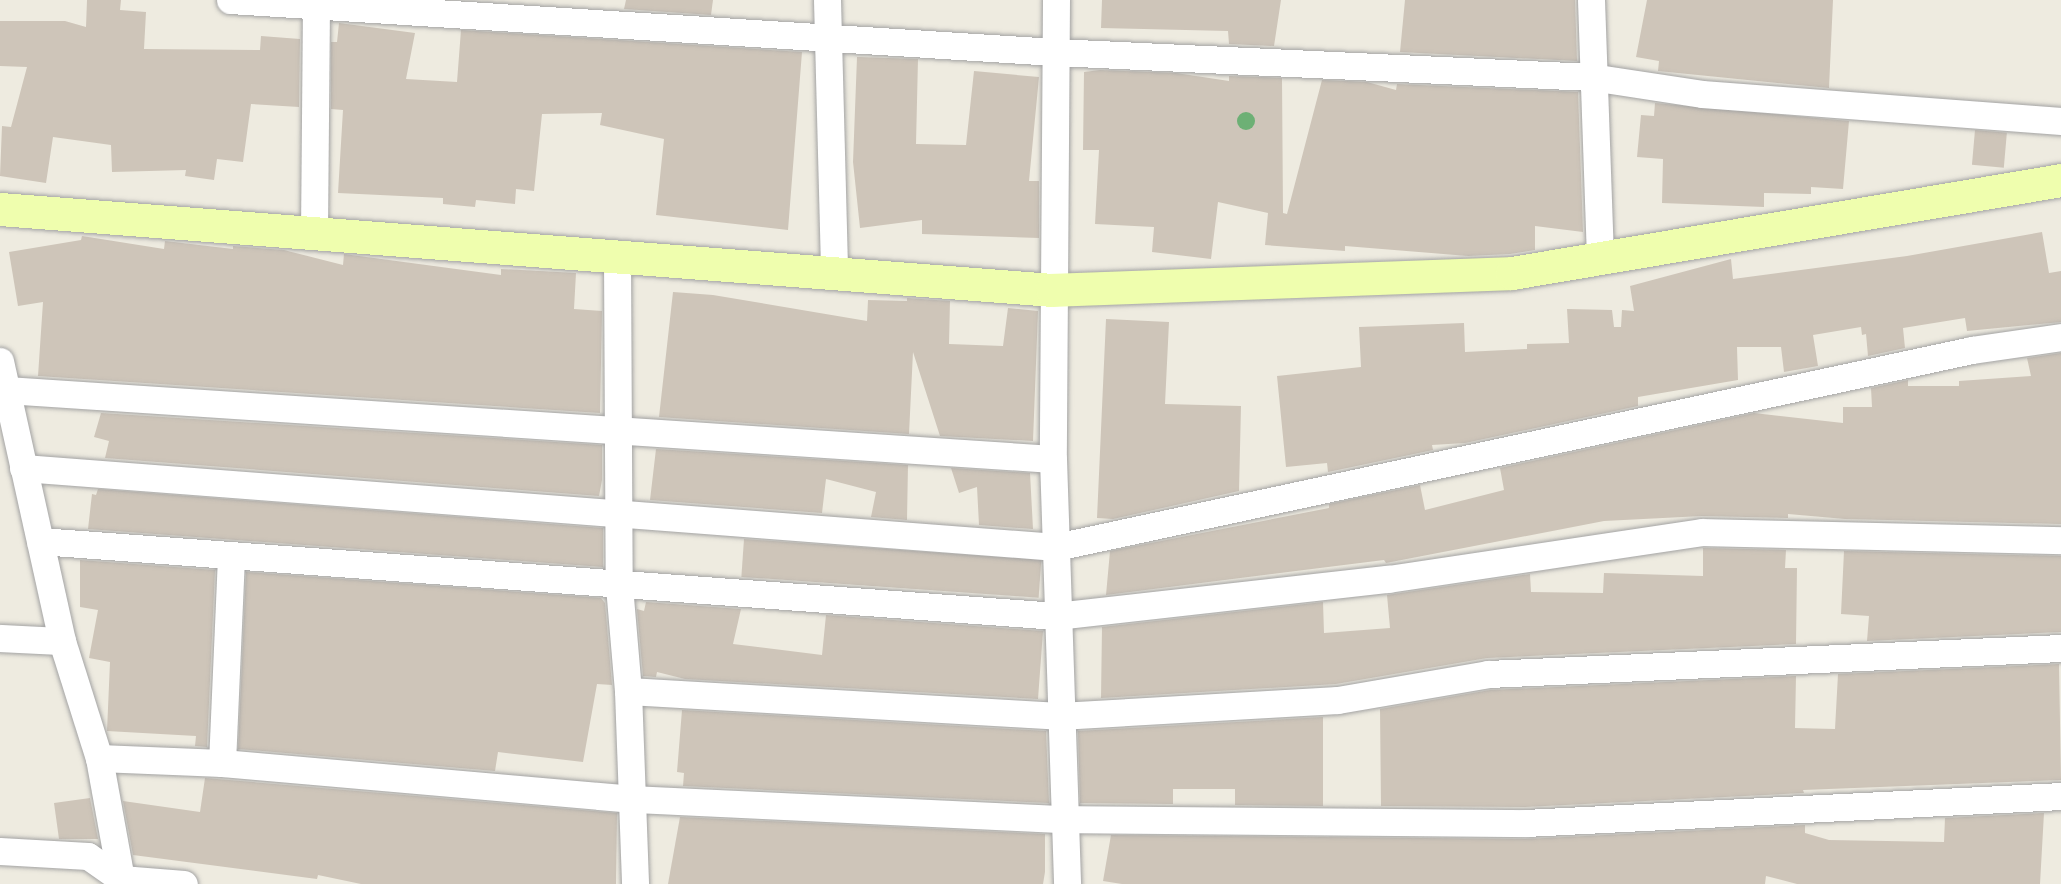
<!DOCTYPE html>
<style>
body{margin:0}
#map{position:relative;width:2061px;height:884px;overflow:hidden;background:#eeebe0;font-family:Arial,sans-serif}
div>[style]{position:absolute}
.building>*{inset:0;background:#cec5b9;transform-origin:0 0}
.roads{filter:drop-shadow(0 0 2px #a3a3a3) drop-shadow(0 0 2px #a3a3a3)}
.street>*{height:27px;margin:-13.5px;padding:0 13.5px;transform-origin:13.5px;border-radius:13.5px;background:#fff}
.secondary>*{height:33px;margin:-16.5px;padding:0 16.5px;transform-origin:16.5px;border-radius:16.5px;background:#effeae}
.trees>*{width:18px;height:18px;margin:-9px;border-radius:50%;background:#6db075}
span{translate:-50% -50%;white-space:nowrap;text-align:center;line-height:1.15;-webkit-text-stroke:5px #fff;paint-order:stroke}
</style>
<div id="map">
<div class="building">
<i style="clip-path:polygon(87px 0,121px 0,120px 10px,146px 12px,144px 49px,260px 50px,261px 36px,300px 39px,299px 107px,251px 104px,243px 162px,217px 159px,214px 180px,185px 176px,186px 170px,112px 172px,111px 145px,53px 137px,46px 183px,0 176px,2px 126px,11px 127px,27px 67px,0 66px,0 21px,65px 21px,86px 27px)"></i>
<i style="clip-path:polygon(626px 0,713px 0,711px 15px,624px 9px)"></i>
<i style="clip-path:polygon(1102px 0,1281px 0,1274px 46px,1229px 44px,1228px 31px,1101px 28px)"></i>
<i style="clip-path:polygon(1405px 0,1575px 0,1577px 61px,1400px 52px)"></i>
<i style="clip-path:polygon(1647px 0,1833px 0,1829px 88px,1658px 71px,1659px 61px,1636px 57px)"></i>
<i style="clip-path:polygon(339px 23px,415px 33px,406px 79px,457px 82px,461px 30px,802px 52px,788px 230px,656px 215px,664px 139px,600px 125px,602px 113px,542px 114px,534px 191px,516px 189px,515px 204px,476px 200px,475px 207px,443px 204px,443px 198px,338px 193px,343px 110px,331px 109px,331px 42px,337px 42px)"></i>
<i style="clip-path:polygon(857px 57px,918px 59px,916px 144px,966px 145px,974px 71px,1039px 77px,1029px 181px,1039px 181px,1039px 238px,922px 234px,922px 220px,860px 228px,853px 162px)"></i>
<i style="clip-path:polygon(1100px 70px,1176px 73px,1229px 81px,1229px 76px,1282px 78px,1283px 213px,1287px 214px,1322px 80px,1367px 82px,1396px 90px,1397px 84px,1578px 92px,1583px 232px,1535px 226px,1535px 250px,1510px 254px,1468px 256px,1345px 246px,1345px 251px,1265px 245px,1268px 213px,1218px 202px,1211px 259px,1152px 252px,1154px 227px,1095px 224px,1099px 150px,1083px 150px,1084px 72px)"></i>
<i style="clip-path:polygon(1655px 103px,1849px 121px,1843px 189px,1811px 187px,1811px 194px,1764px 193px,1764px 207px,1662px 203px,1663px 159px,1637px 157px,1641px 115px,1654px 116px)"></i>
<i style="left:1975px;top:130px;width:32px;height:35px;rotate:5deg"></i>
<i style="clip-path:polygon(2042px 232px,2049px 273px,2061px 271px,2061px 322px,1967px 331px,1965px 318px,1903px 328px,1905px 348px,1868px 356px,1866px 334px,1862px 335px,1861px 327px,1813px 335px,1818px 366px,1784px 372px,1781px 347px,1737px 347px,1738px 380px,1638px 397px,1638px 406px,1465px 443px,1432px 445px,1433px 450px,1328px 472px,1327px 463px,1286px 467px,1277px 376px,1361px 367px,1359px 327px,1464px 323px,1465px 352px,1527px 349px,1527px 344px,1569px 343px,1567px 309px,1612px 310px,1614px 327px,1621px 327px,1622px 310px,1634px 311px,1630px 286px,1731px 259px,1733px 279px,1907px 256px)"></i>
<i style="clip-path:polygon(82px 236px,164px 249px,165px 241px,233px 249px,233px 246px,284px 250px,343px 265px,344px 254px,501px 275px,501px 269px,576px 273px,574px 309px,602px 311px,600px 413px,38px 376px,43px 302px,18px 306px,9px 252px,81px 240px)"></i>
<i style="clip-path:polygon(673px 292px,713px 295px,867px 321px,868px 300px,907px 301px,907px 298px,950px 301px,949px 344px,1003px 346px,1008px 308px,1038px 311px,1033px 441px,940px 436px,913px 352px,909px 434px,659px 417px)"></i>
<i style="clip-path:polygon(1106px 319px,1169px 322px,1165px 404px,1241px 406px,1239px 491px,1113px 519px,1097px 518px)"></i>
<i style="clip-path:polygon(2061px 353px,2061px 524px,1845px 519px,1788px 514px,1788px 518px,1702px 516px,1604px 521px,1386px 563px,1384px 560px,1106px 595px,1110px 551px,1329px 508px,1329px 504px,1420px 485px,1425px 510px,1504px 490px,1500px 468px,1754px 413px,1843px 423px,1843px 407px,1872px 407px,1871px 388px,1908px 380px,1908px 386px,1959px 386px,1959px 381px,2031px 376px,2027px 358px)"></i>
<i style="clip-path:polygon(101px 413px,602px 445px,602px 480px,599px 496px,105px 458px,109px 441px,94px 437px)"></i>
<i style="clip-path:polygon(656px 449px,908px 465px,907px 520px,871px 517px,876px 492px,826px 479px,822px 513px,650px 500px)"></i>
<i style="clip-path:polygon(951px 468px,1030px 473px,1033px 529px,979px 525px,977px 487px,959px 493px)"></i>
<i style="clip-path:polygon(98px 489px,603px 528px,603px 567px,88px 529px,92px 494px,96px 495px)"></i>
<i style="left:744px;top:539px;width:298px;height:38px;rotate:4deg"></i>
<i style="clip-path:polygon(1703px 548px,1786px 550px,1785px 568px,1797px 568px,1796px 644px,1487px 658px,1336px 684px,1101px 698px,1102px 627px,1323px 602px,1324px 633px,1390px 628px,1387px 595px,1530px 574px,1531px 592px,1603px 593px,1604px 573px,1703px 576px)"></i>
<i style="clip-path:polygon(1844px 551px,2061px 556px,2061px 632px,1867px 641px,1869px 616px,1841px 614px)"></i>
<i style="clip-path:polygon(80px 560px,215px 570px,207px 747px,195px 746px,196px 736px,107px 731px,110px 662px,89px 658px,98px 610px,80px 607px)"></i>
<i style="clip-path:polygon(246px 572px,601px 598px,605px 603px,612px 685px,597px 684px,583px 762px,498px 752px,495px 771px,238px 749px)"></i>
<i style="clip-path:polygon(646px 602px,741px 609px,733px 644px,822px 655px,826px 615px,1043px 631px,1038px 699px,685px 679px,657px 672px,656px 677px,643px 676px,637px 609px,644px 611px)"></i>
<i style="clip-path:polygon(2059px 664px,2061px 780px,1803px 790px,1804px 793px,1525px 807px,1381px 806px,1380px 709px,1490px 690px,1796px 676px,1795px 728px,1835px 729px,1838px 674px)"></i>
<i style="clip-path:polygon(682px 710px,1046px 731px,1049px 803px,683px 786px,684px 773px,677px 772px)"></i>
<i style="clip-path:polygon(1323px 717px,1323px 806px,1235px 805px,1235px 789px,1173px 789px,1173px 804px,1080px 803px,1078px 731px)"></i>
<i style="clip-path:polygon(205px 778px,617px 813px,616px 884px,361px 884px,318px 875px,317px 879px,133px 855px,123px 801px,200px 812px)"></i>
<i style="clip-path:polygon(90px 798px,98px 839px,59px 839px,54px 803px)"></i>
<i style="clip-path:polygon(2044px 813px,2040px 884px,1797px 884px,1766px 876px,1765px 884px,1122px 884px,1103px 881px,1111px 835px,1525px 839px,1805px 825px,1805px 833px,1829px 840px,1944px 842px,1945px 818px)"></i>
<i style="clip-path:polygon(680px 817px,1045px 834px,1045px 872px,1043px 884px,668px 884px)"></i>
</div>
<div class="roads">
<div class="street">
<i style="left:230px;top:0;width:827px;rotate:3.61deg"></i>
<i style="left:1055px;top:52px;width:537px;rotate:2.67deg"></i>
<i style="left:1591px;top:77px;width:112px;rotate:8.7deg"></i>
<i style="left:1702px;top:94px;width:360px;rotate:4.3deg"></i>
<i style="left:827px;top:0;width:274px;rotate:88.5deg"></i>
<i style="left:1056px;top:0;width:459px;rotate:90.4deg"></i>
<i style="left:1053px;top:459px;width:425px;rotate:88.1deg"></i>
<i style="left:1591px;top:0;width:258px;rotate:88deg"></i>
<i style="left:314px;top:233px;width:233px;rotate:-89.5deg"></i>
<i style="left:617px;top:257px;width:329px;rotate:89.7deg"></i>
<i style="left:619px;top:586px;width:105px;rotate:85.1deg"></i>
<i style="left:628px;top:691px;width:193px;rotate:87.9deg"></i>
<i style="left:0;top:361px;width:287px;rotate:77.5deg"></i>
<i style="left:62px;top:641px;width:123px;rotate:72.5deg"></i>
<i style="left:99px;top:758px;width:123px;rotate:2.3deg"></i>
<i style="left:222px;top:763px;width:413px;rotate:5deg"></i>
<i style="left:633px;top:799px;width:429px;rotate:2.7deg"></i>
<i style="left:1062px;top:819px;width:463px;rotate:0.5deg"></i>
<i style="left:1525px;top:823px;width:537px;rotate:-2.88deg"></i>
<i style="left:6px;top:390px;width:1049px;rotate:3.77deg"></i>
<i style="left:23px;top:468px;width:1036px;rotate:4.37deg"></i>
<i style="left:1056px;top:547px;width:937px;rotate:-12.14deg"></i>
<i style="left:1972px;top:350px;width:90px;rotate:-8.3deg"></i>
<i style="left:40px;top:541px;width:1019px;rotate:4.22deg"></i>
<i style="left:1056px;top:616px;width:334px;rotate:-6.4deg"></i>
<i style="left:1388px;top:579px;width:317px;rotate:-8.5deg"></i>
<i style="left:1702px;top:532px;width:359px;rotate:1.3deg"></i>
<i style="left:0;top:638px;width:62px;rotate:2.8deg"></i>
<i style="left:628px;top:691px;width:432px;rotate:3.3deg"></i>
<i style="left:1059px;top:716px;width:279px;rotate:-3.3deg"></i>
<i style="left:1338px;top:700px;width:152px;rotate:-9.8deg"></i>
<i style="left:1488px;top:674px;width:574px;rotate:-2.6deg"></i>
<i style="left:99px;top:758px;width:128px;rotate:79.7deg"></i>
<i style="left:222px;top:763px;width:208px;rotate:-87.5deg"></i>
<i style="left:0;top:851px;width:88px;rotate:3.3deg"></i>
<i style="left:88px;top:856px;width:40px;rotate:34.9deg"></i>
<i style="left:121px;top:879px;width:63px;rotate:4.5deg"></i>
</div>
<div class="secondary">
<i style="left:0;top:209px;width:1055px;rotate:4.4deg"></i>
<i style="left:1052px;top:290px;width:460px;rotate:-2.1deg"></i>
<i style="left:1512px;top:273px;width:557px;rotate:-9.61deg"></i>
</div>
</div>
<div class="trees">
<i style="left:1246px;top:121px"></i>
</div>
</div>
